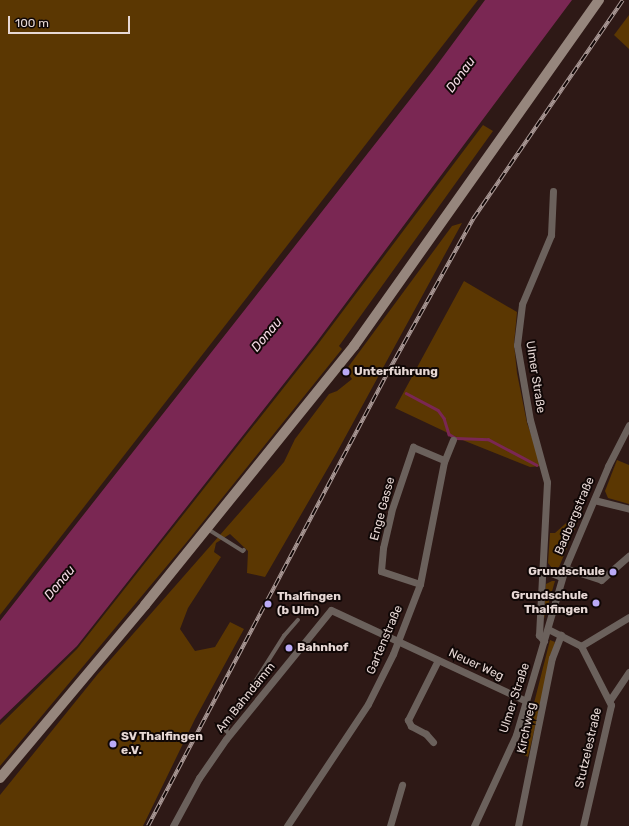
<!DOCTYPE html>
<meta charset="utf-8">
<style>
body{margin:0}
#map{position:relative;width:629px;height:826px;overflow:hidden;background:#2e1916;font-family:Rubik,sans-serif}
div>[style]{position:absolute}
.green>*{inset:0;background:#5b3702}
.water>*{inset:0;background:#7a2753}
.stream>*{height:2.5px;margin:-1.25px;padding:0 1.25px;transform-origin:1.25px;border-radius:1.25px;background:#7a2753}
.lane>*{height:3.5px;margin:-1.75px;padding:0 1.75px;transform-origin:1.75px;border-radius:1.75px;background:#6b615c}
.street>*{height:7px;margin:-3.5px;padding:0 3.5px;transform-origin:3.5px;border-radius:3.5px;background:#6b615c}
.secondary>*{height:10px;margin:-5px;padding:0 5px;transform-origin:5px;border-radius:5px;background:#96867d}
.rail>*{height:4px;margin-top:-2px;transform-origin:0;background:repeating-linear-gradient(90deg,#100706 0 8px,#aa9996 0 16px);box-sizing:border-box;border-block:1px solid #aa9996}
.dots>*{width:11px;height:11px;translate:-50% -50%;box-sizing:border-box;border:2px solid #100706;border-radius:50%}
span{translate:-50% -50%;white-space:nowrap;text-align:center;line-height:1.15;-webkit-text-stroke:4px #100706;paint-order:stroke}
.poi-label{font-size:12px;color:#e7d8d5;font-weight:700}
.left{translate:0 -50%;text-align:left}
.right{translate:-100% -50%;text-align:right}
.street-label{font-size:12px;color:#e7d8d5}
.water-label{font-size:13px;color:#f3dae4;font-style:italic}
.scale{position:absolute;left:8px;top:16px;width:122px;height:18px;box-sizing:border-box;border:2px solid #e7d8d5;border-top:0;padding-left:5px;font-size:12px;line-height:14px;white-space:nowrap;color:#e7d8d5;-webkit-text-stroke:3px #100706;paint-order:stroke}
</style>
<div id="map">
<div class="green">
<i style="clip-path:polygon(0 0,478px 0,0 615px)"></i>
<i style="clip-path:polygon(629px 15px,629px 49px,614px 35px)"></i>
<i style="clip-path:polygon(483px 125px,493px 131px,339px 346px,342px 349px,186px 543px,0 766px,0 725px,77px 649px,315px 348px)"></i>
<i style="clip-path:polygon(462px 223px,336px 454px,265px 577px,247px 573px,248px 551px,230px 534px,216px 543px,214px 552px,221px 557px,188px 608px,180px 629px,195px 651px,215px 647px,230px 622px,244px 629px,195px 719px,143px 826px,0 826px,0 795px,97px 675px,284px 462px,295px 439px,329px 394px,337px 391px,352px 379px,346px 370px,452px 226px)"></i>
<i style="clip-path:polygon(464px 281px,517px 312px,514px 344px,517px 373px,527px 423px,542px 466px,530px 467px,465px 441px,395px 408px)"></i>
<i style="clip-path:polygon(617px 460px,629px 465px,629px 504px,608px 498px,605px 491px)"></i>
<i style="clip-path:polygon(584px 507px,559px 567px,552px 568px,548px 563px,550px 533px,555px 533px)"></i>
<i style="clip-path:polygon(552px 581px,555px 581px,544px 619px,546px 584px)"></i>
<i style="clip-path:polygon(550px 640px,555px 642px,528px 757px,516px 751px,532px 711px)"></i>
</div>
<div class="water">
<i style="clip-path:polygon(485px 0,572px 0,316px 343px,77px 646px,0 720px,0 621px,434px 69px)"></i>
</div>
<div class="stream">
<i style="left:406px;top:393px;width:36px;rotate:28deg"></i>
<i style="left:438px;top:410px;width:10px;rotate:53deg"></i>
<i style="left:444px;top:418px;width:17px;rotate:73deg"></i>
<i style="left:449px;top:434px;width:8px;rotate:30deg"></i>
<i style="left:456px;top:438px;width:32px;rotate:2deg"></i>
<i style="left:488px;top:439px;width:55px;rotate:28deg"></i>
</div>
<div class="lane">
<i style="left:208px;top:529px;width:41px;rotate:32.2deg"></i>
<i style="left:243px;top:551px;width:1px;rotate:-45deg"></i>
<i style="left:230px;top:735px;width:6px;rotate:-135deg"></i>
<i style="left:226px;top:731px;width:9px;rotate:-69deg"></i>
<i style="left:229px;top:723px;width:103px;rotate:-57.7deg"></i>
<i style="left:284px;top:636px;width:21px;rotate:-49deg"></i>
</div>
<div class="street">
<i style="left:594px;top:500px;width:36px;rotate:14deg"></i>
<i style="left:565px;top:568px;width:38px;rotate:18deg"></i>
<i style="left:601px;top:580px;width:37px;rotate:-41deg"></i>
<i style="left:544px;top:570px;width:18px;rotate:22deg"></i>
<i style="left:420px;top:584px;width:41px;rotate:-161.6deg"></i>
<i style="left:381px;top:571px;width:23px;rotate:-85deg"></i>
<i style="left:383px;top:548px;width:37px;rotate:-77deg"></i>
<i style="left:391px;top:512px;width:69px;rotate:-71.3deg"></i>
<i style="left:413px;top:447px;width:34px;rotate:23deg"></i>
<i style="left:548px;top:629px;width:37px;rotate:27deg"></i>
<i style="left:581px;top:646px;width:66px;rotate:63deg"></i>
<i style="left:611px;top:705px;width:124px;rotate:103deg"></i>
<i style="left:544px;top:641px;width:8px;rotate:-130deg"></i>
<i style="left:539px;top:635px;width:153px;rotate:-87deg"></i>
<i style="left:547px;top:482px;width:64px;rotate:-105.3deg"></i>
<i style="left:530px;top:420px;width:76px;rotate:-99.8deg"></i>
<i style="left:517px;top:345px;width:41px;rotate:-83deg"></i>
<i style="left:522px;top:304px;width:75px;rotate:-67.2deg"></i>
<i style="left:551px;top:235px;width:44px;rotate:-87.4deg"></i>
<i style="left:581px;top:646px;width:56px;rotate:-31.1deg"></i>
<i style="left:610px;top:700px;width:34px;rotate:-56deg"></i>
<i style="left:433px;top:742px;width:11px;rotate:-131deg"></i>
<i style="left:426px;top:734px;width:17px;rotate:-152deg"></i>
<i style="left:411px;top:726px;width:7px;rotate:-117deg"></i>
<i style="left:408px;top:720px;width:67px;rotate:-63.4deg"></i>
<i style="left:173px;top:826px;width:55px;rotate:-61.6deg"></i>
<i style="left:199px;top:778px;width:47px;rotate:-55.3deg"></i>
<i style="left:226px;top:739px;width:166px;rotate:-50.9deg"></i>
<i style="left:331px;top:610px;width:215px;rotate:25deg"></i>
<i style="left:287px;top:826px;width:146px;rotate:-56.4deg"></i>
<i style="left:368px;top:704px;width:56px;rotate:-63.4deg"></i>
<i style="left:393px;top:654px;width:75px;rotate:-68.9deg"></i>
<i style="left:420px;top:584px;width:124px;rotate:-78.9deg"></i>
<i style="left:444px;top:462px;width:24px;rotate:-68deg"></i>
<i style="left:390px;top:826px;width:43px;rotate:-73.7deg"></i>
<i style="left:474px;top:826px;width:100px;rotate:-65.2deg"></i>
<i style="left:516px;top:735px;width:174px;rotate:-73.6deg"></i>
<i style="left:565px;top:568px;width:111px;rotate:-67.1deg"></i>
<i style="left:608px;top:466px;width:46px;rotate:-62.9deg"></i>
<i style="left:518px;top:826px;width:171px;rotate:-78.6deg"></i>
<i style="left:552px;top:658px;width:25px;rotate:-69deg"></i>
</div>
<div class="secondary">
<i style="left:0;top:778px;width:226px;rotate:-50deg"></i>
<i style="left:145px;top:605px;width:333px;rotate:-51.1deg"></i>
<i style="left:354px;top:346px;width:424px;rotate:-54.7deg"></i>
</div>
<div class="rail">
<i style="left:148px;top:826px;width:514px;rotate:-62.14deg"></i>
<i style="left:388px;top:372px;width:175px;rotate:-60.9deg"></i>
<i style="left:473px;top:219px;width:265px;rotate:-55.6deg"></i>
</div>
<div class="dots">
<i style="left:346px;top:372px;background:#baaaf7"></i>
<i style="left:613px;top:572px;background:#baaaf7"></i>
<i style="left:596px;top:603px;background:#baaaf7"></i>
<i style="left:268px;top:604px;background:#baaaf7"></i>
<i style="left:289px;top:648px;background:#baaaf7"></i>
<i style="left:113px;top:744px;background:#baaaf7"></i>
</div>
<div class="poi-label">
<span class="left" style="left:354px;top:372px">Unterführung</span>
<span class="right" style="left:605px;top:572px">Grundschule</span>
<span class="right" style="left:588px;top:603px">Grundschule<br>Thalfingen</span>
<span class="left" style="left:277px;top:604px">Thalfingen<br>(b Ulm)</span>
<span class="left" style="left:297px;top:648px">Bahnhof</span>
<span class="left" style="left:121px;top:744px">SV Thalfingen<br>e.V.</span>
</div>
<div class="street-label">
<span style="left:535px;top:377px;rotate:81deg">Ulmer Straße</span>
<span style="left:383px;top:509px;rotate:-75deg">Enge Gasse</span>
<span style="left:575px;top:516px;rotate:-67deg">Badbergstraße</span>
<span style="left:385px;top:640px;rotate:-67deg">Gartenstraße</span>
<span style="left:476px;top:665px;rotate:25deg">Neuer Weg</span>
<span style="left:246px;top:698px;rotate:-51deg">Am Bahndamm</span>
<span style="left:515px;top:698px;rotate:-72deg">Ulmer Straße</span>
<span style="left:527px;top:728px;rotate:-78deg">Kirchweg</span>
<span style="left:589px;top:748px;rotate:-77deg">Stutzelestraße</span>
</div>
<div class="water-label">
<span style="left:461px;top:75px;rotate:-54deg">Donau</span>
<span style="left:267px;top:335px;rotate:-50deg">Donau</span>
<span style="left:60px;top:583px;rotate:-50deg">Donau</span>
</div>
<div class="scale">100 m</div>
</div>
